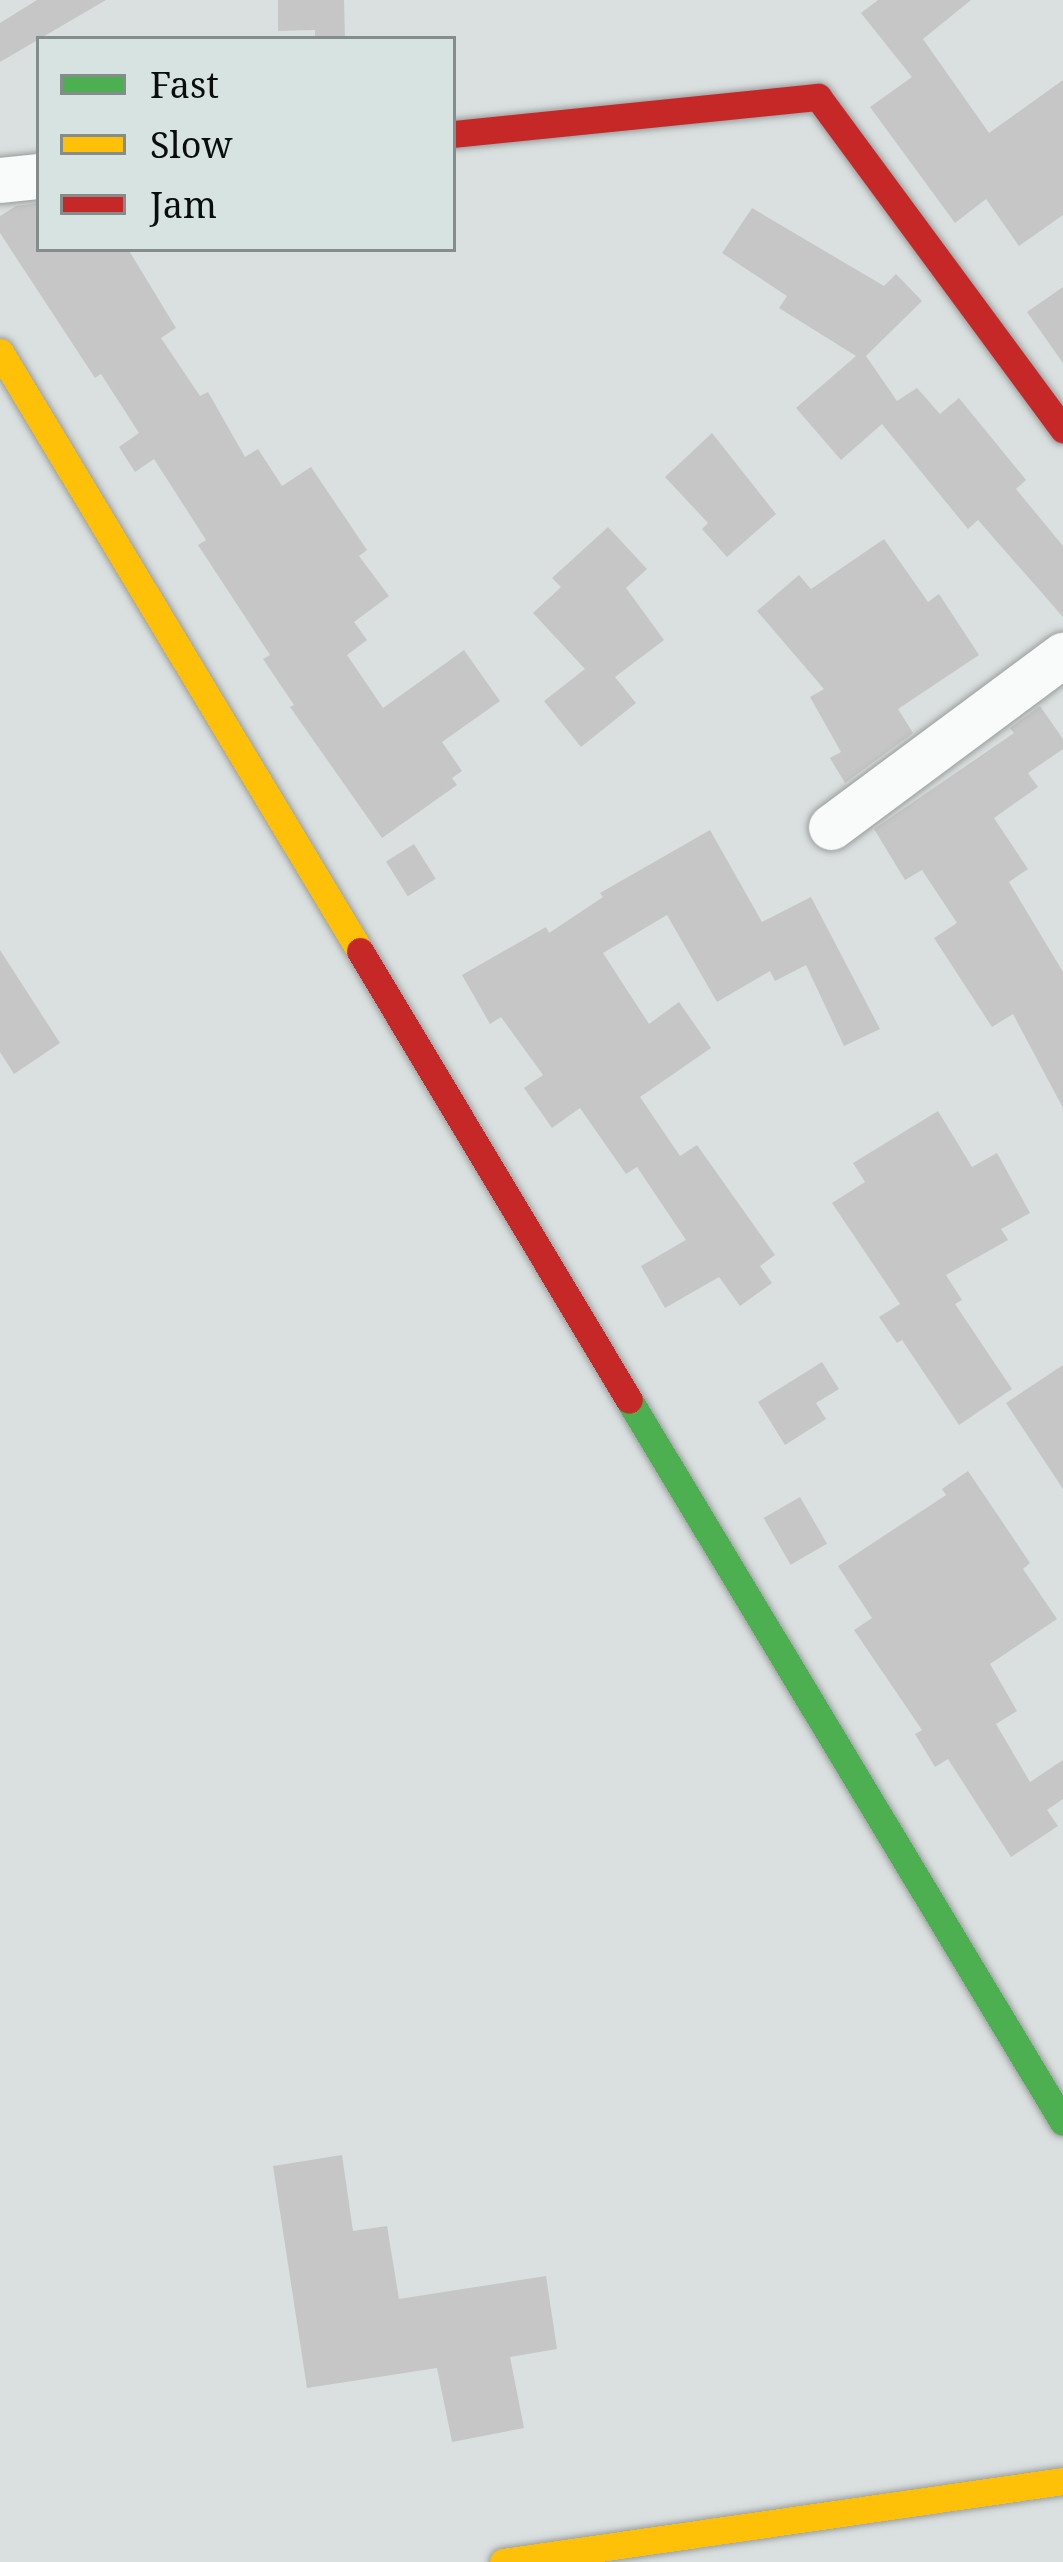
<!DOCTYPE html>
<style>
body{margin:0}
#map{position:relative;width:1063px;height:2562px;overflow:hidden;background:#dae0df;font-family:"Noto Serif",serif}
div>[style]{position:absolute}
.building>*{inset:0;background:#c6c6c6;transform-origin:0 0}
.roads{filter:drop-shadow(0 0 3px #999d9d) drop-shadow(0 0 3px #999d9d)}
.street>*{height:45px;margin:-22.5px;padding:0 22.5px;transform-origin:22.5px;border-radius:22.5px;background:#f9fafa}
.fast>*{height:27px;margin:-13.5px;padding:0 13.5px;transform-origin:13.5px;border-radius:13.5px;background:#4caf50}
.slow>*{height:27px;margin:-13.5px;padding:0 13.5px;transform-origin:13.5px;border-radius:13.5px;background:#ffc107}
.jam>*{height:27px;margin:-13.5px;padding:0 13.5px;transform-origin:13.5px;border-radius:13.5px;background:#c62828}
span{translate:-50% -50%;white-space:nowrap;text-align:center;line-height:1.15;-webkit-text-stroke:12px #d7e3e1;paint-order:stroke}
.legend{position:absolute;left:36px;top:36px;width:420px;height:216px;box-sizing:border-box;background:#d7e3e1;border:3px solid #858d8c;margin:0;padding:15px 21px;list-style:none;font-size:36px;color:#090d0c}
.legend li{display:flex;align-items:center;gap:24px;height:60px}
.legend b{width:60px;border:3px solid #858d8c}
</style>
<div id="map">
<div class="building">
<i style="clip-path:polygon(37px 0,106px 0,0 62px,0 23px)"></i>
<i style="clip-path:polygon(278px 0,344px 0,345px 39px,315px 39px,315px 30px,278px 31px)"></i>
<i style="clip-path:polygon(878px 0,971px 0,923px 39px,989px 133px,1063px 80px,1063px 215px,1019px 246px,986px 199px,955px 223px,870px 107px,912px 77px,861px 13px)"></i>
<i style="clip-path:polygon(39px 203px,39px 249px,128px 249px,176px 328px,161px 338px,200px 396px,208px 392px,245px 457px,258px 449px,282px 486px,311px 467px,367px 550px,359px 556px,389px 596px,354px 622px,367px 640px,347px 655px,383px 708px,464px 650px,500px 701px,442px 742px,462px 771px,452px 778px,457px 785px,382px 838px,290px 707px,294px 705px,263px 659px,270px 655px,198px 545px,206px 540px,154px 459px,135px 472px,119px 447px,139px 433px,101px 374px,95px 378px,0 233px,0 216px,16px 206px)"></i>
<i style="clip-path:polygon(752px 208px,884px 286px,896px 274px,922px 301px,866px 356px,897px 401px,917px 388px,940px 414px,959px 398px,1026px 480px,1016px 489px,1063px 546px,1063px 617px,978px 520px,968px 529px,882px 424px,841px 460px,796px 408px,856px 356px,779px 308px,787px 296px,722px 253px)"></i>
<i style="clip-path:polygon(1063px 287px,1063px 363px,1027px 312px)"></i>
<i style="clip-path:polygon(712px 433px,776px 514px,727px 557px,702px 529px,708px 523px,665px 477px)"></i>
<i style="clip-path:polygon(608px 527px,647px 569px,626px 588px,664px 640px,615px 677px,636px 703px,581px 747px,544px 701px,585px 669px,533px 613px,561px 587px,552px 578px)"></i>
<i style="clip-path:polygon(884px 539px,928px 602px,939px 594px,979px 655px,898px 709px,913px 733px,845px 783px,830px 758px,841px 752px,810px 697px,824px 689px,757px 611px,799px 575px,811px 589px)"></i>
<i style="clip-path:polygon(1040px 706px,1063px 739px,1063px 749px,1028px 773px,1038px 787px,994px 818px,1028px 869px,1009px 882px,1063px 972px,1063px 1108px,1013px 1014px,992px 1027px,934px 938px,957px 923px,922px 870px,905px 880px,874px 829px,1014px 733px,1010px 728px)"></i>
<i style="clip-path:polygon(710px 830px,762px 922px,811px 897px,880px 1029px,844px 1046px,806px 965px,775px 981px,770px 971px,717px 1002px,667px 915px,603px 953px,649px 1024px,679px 1002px,711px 1048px,640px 1097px,680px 1156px,697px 1145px,775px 1255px,760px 1266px,772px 1283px,740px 1306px,719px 1277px,665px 1308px,641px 1266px,686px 1240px,637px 1167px,626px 1174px,580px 1108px,552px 1128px,524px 1088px,543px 1075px,501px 1017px,490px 1024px,462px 975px,546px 927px,549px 933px,603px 897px,600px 893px)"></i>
<i style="left:414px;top:844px;width:41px;height:33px;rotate:58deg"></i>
<i style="clip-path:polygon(0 950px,60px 1043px,14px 1074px,0 1052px)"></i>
<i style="clip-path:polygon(938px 1111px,972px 1167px,997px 1153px,1030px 1213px,1001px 1229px,1008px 1240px,946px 1275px,962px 1300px,955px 1304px,1012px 1389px,959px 1425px,902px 1340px,897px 1343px,879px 1317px,900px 1304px,832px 1203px,865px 1182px,853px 1163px)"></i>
<i style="clip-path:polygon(822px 1362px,839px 1389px,816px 1403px,826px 1419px,785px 1445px,758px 1402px)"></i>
<i style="clip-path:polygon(1063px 1365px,1063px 1489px,1006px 1403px)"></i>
<i style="clip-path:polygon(968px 1471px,1030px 1563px,1023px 1569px,1057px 1619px,990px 1664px,1017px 1711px,996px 1724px,1030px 1782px,1063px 1760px,1063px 1799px,1047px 1810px,1058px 1826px,1011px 1857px,948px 1759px,935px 1767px,915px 1734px,922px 1730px,854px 1630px,872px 1618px,838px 1566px,946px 1495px,942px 1489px)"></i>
<i style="left:800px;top:1497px;width:54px;height:42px;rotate:60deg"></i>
<i style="clip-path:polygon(342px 2155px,353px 2231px,387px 2226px,399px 2299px,546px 2276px,557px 2349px,510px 2357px,524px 2428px,452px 2442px,437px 2368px,307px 2388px,273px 2166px)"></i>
</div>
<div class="roads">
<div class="street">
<i style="left:0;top:180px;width:39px;rotate:-6deg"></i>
<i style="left:831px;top:827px;width:289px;rotate:-36.6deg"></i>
</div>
<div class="fast">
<i style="left:629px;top:1400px;width:842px;rotate:58.99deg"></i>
</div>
<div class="slow">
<i style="left:0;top:352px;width:699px;rotate:58.99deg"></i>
<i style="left:503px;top:2562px;width:566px;rotate:-8.23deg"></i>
</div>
<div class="jam">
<i style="left:453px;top:134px;width:367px;rotate:-5.8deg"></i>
<i style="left:818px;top:97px;width:413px;rotate:53.6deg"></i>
<i style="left:360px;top:951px;width:523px;rotate:59.07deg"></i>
</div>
</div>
<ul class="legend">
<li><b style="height:15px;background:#4caf50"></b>Fast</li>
<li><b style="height:15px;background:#ffc107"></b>Slow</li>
<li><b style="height:15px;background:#c62828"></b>Jam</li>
</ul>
</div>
